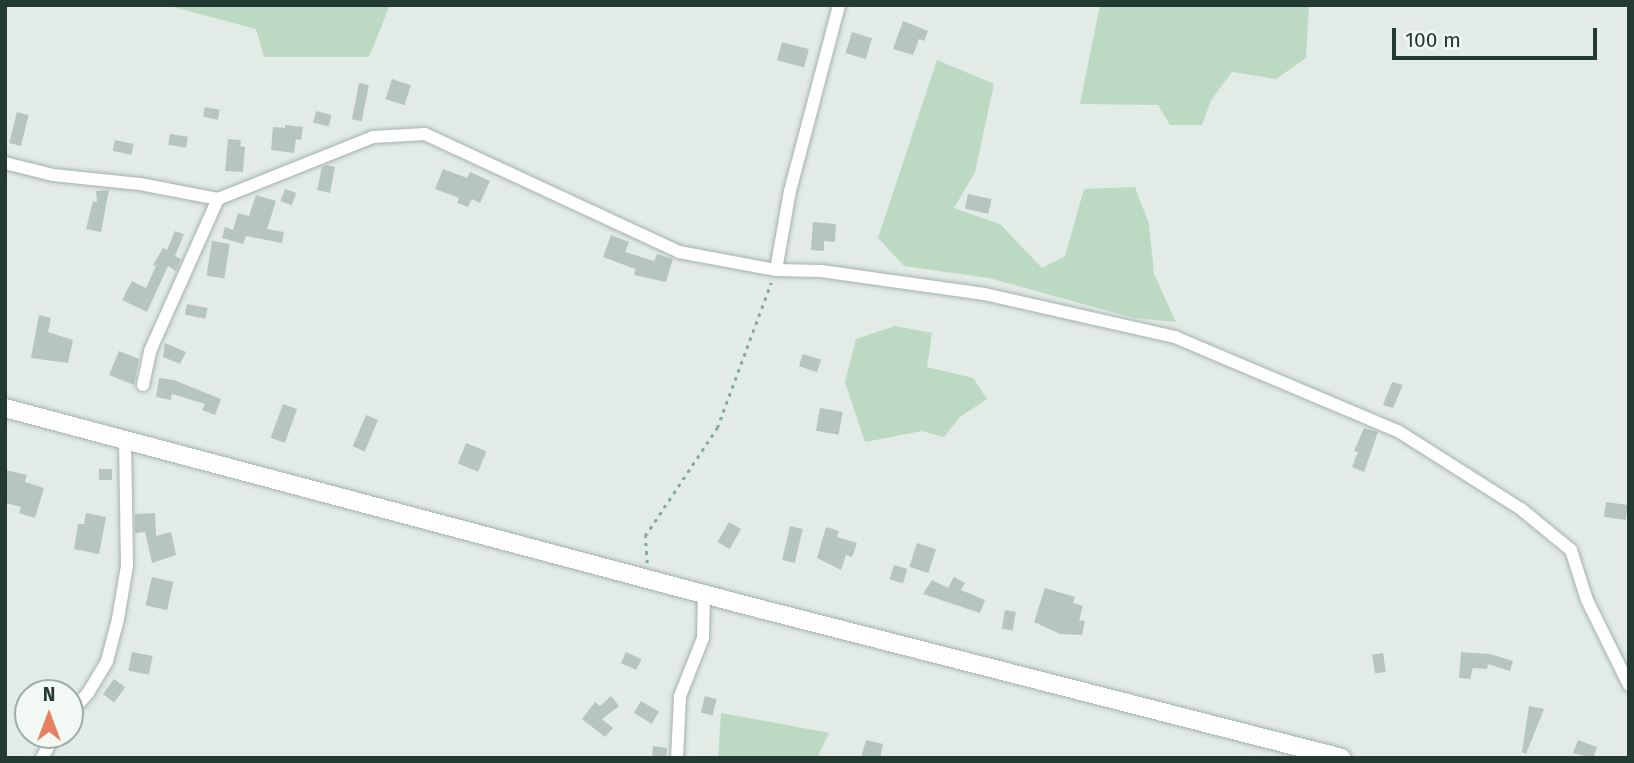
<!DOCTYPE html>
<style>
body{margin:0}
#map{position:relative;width:1634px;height:763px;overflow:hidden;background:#e2ebe6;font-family:"Fira Sans",sans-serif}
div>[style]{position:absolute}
.green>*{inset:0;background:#bcdac3}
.building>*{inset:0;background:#b7c5bf;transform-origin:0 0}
.path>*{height:2.5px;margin-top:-1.25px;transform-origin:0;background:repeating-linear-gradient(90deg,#84ac9e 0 3.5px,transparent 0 8.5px)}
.roads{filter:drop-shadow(0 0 2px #a5b2ad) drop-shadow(0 0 2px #a5b2ad)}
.minor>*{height:12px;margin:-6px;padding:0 6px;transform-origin:6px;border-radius:6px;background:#fff}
.secondary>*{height:18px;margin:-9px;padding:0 9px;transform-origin:9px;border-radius:9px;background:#fff}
span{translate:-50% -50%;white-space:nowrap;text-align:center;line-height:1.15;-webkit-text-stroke:6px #f2f8f4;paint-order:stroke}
.frame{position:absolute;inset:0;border:7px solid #233a33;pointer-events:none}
.north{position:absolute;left:14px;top:679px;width:70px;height:70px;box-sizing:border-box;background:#f2f8f4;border:2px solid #9faca7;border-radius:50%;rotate:0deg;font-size:19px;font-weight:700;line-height:28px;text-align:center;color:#233a33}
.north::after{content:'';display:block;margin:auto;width:24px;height:32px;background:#e78063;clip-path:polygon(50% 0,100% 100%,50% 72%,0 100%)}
.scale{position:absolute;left:1392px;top:28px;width:205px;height:32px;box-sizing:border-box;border:4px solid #233a33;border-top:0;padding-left:9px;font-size:21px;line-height:24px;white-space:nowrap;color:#233a33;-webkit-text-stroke:5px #f2f8f4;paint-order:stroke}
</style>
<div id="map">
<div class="green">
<i style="clip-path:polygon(166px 5px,390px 5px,369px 57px,264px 57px,256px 29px)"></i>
<i style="clip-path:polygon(1100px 5px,1309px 5px,1306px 58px,1276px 79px,1232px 72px,1211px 100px,1202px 125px,1170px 125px,1158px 105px,1080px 104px)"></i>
<i style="clip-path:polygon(937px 60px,994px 84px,975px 172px,954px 208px,1000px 224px,1042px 268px,1065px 256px,1084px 189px,1135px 187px,1149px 224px,1154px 274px,1176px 322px,1134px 318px,989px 278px,904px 266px,878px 238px)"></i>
<i style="clip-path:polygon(895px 326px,932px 333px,927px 367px,973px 378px,987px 399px,960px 417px,944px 437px,922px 431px,865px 442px,845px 382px,856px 339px)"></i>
<i style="clip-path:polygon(721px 713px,787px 725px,829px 733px,817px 758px,718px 758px)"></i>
</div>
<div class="building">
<i style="clip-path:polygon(903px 21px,928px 31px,924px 41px,919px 39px,913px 55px,893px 49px)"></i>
<i style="left:852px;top:32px;width:21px;height:22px;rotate:17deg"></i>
<i style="left:782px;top:42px;width:28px;height:19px;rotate:15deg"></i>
<i style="left:392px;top:79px;width:20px;height:21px;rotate:18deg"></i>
<i style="left:359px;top:83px;width:10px;height:37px;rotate:11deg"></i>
<i style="left:205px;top:107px;width:15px;height:10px;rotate:11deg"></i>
<i style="left:316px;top:111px;width:16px;height:12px;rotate:14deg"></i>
<i style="left:17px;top:112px;width:12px;height:32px;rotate:14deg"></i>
<i style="clip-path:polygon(285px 125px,303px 127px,301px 140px,296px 139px,294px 153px,271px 150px,273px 127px,285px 128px)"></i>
<i style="left:170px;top:134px;width:18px;height:11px;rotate:9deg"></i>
<i style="clip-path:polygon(228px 139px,241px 140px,240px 146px,245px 147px,243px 172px,225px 171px)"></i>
<i style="left:115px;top:140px;width:19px;height:11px;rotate:12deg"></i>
<i style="clip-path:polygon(327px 165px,335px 167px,330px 193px,317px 190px,322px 167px)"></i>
<i style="clip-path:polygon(443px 169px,467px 178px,470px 172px,490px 181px,480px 203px,472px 199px,468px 207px,457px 203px,459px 198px,435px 189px)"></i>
<i style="left:285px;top:189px;width:12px;height:13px;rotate:20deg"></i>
<i style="clip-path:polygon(109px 190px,101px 232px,86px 229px,93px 201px,97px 202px,96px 191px)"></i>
<i style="left:968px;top:194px;width:24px;height:15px;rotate:12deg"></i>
<i style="clip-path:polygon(256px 195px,276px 201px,267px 229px,284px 232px,282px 243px,246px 236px,243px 244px,222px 238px,225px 227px,233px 230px,238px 213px,249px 216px)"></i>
<i style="clip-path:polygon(813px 222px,836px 224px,835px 242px,824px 241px,824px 251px,811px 250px)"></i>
<i style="clip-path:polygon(175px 231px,184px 234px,175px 256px,181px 259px,176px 271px,168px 266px,147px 312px,122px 300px,132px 281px,146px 288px,156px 266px,153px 265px,163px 248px,167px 250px)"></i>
<i style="clip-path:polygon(611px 235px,629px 242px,625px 252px,654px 261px,657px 254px,673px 259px,666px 282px,634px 275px,635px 269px,603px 257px)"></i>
<i style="left:212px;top:241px;width:18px;height:35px;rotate:9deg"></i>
<i style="left:187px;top:304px;width:21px;height:11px;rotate:11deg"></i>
<i style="clip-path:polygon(39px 315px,51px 318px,48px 332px,73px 340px,68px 363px,31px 358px)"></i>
<i style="clip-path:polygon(165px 343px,186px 352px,180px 364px,163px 357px)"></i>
<i style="clip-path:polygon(119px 351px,139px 359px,134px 385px,109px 375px)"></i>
<i style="left:803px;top:354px;width:19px;height:13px;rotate:18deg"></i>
<i style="clip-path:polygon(159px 378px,174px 380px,221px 399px,215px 415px,202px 410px,205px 404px,172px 394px,171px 400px,156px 397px)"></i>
<i style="clip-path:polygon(1392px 382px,1403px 385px,1393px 408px,1383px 405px)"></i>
<i style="left:283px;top:404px;width:15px;height:36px;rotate:20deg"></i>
<i style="left:820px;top:408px;width:23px;height:23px;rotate:10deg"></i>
<i style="left:366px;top:415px;width:13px;height:34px;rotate:23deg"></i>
<i style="clip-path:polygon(1364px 428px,1378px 432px,1364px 472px,1352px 467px,1358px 452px,1354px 451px)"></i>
<i style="left:466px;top:443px;width:22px;height:22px;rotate:22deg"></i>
<i style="left:99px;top:469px;width:13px;height:11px"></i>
<i style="clip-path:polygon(5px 470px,27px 475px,25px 482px,44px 488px,35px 518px,19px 513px,21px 507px,6px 503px)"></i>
<i style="left:1606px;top:502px;width:22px;height:15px;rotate:8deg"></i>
<i style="clip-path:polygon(86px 513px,106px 517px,99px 554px,74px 549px,78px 524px,84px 524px)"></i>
<i style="clip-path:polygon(155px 513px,156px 536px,171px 532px,176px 555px,152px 563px,145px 532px,135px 533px,135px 514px)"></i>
<i style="left:729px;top:522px;width:14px;height:23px;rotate:30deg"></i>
<i style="left:790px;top:526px;width:13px;height:35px;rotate:13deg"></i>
<i style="clip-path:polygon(826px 527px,839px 531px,837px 537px,857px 543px,852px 557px,846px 555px,841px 570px,817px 558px)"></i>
<i style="left:917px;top:543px;width:20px;height:25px;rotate:18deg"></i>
<i style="left:894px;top:565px;width:14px;height:15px;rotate:17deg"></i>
<i style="left:152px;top:577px;width:22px;height:29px;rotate:13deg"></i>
<i style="clip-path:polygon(954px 577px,965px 583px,961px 590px,985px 600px,980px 613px,923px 594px,932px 580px,948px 588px)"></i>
<i style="clip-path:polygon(1045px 588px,1075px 597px,1073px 603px,1083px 606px,1079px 620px,1085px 621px,1082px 635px,1060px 634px,1034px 622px)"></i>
<i style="left:1005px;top:610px;width:11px;height:19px;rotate:10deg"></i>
<i style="left:132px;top:652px;width:21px;height:19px;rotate:11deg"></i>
<i style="left:626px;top:652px;width:17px;height:12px;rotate:25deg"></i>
<i style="clip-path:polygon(1461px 652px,1490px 654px,1513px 661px,1510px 671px,1488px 664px,1487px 669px,1473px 668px,1470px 679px,1459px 678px)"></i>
<i style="left:1383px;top:653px;width:19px;height:11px;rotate:81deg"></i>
<i style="left:114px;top:679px;width:14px;height:19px;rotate:36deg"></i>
<i style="clip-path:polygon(611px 696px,619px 706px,602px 719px,613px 728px,605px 737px,582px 719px,595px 702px,600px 706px)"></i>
<i style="left:705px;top:696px;width:12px;height:17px;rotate:14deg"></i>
<i style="left:641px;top:701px;width:21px;height:14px;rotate:31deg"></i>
<i style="clip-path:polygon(1529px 706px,1544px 709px,1526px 754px,1522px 752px)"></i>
<i style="clip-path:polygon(866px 740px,883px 744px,880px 758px,861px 758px)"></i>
<i style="clip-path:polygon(1578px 740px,1597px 747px,1593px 758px,1573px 753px)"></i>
<i style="clip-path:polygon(653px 746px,667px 748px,666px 758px,652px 758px)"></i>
</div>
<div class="path">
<i style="left:647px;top:563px;width:27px;rotate:-94deg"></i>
<i style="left:645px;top:536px;width:130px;rotate:-56.3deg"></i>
<i style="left:717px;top:428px;width:155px;rotate:-69.6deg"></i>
</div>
<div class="roads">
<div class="minor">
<i style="left:5px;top:163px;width:49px;rotate:14deg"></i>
<i style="left:53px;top:175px;width:87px;rotate:5.9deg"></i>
<i style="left:140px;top:184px;width:79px;rotate:10.9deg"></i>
<i style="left:218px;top:199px;width:167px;rotate:-21.8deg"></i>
<i style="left:373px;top:137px;width:52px;rotate:-3.3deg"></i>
<i style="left:425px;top:134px;width:280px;rotate:24.9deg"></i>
<i style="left:679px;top:252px;width:99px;rotate:10.5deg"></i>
<i style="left:776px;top:270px;width:45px;rotate:1.3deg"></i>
<i style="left:821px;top:271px;width:165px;rotate:8deg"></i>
<i style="left:984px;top:294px;width:196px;rotate:12.7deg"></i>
<i style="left:1175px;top:337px;width:242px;rotate:22.9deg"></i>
<i style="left:1398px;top:431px;width:146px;rotate:32.4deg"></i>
<i style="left:1521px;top:509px;width:65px;rotate:39.4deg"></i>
<i style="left:1571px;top:550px;width:52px;rotate:72.3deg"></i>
<i style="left:1587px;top:600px;width:95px;rotate:63.7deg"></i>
<i style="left:776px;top:270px;width:80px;rotate:-80deg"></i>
<i style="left:790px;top:191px;width:192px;rotate:-75.2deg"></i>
<i style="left:143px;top:385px;width:35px;rotate:-78deg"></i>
<i style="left:150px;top:351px;width:167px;rotate:-65.9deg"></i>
<i style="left:70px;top:713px;width:27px;rotate:-48deg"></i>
<i style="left:88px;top:693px;width:37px;rotate:-59deg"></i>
<i style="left:107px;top:661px;width:43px;rotate:-75.3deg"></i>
<i style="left:118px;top:619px;width:54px;rotate:-80.4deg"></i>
<i style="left:127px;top:566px;width:126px;rotate:-90.9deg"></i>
<i style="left:42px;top:758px;width:26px;rotate:-61deg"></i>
<i style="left:677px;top:758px;width:62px;rotate:-87.2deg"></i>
<i style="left:680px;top:696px;width:62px;rotate:-68.4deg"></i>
<i style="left:703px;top:638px;width:44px;rotate:-88.7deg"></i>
</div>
<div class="secondary">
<i style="left:5px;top:408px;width:762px;rotate:14.91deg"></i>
<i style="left:741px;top:604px;width:620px;rotate:14.37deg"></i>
</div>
</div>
<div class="frame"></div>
<div class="north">N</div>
<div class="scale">100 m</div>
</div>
